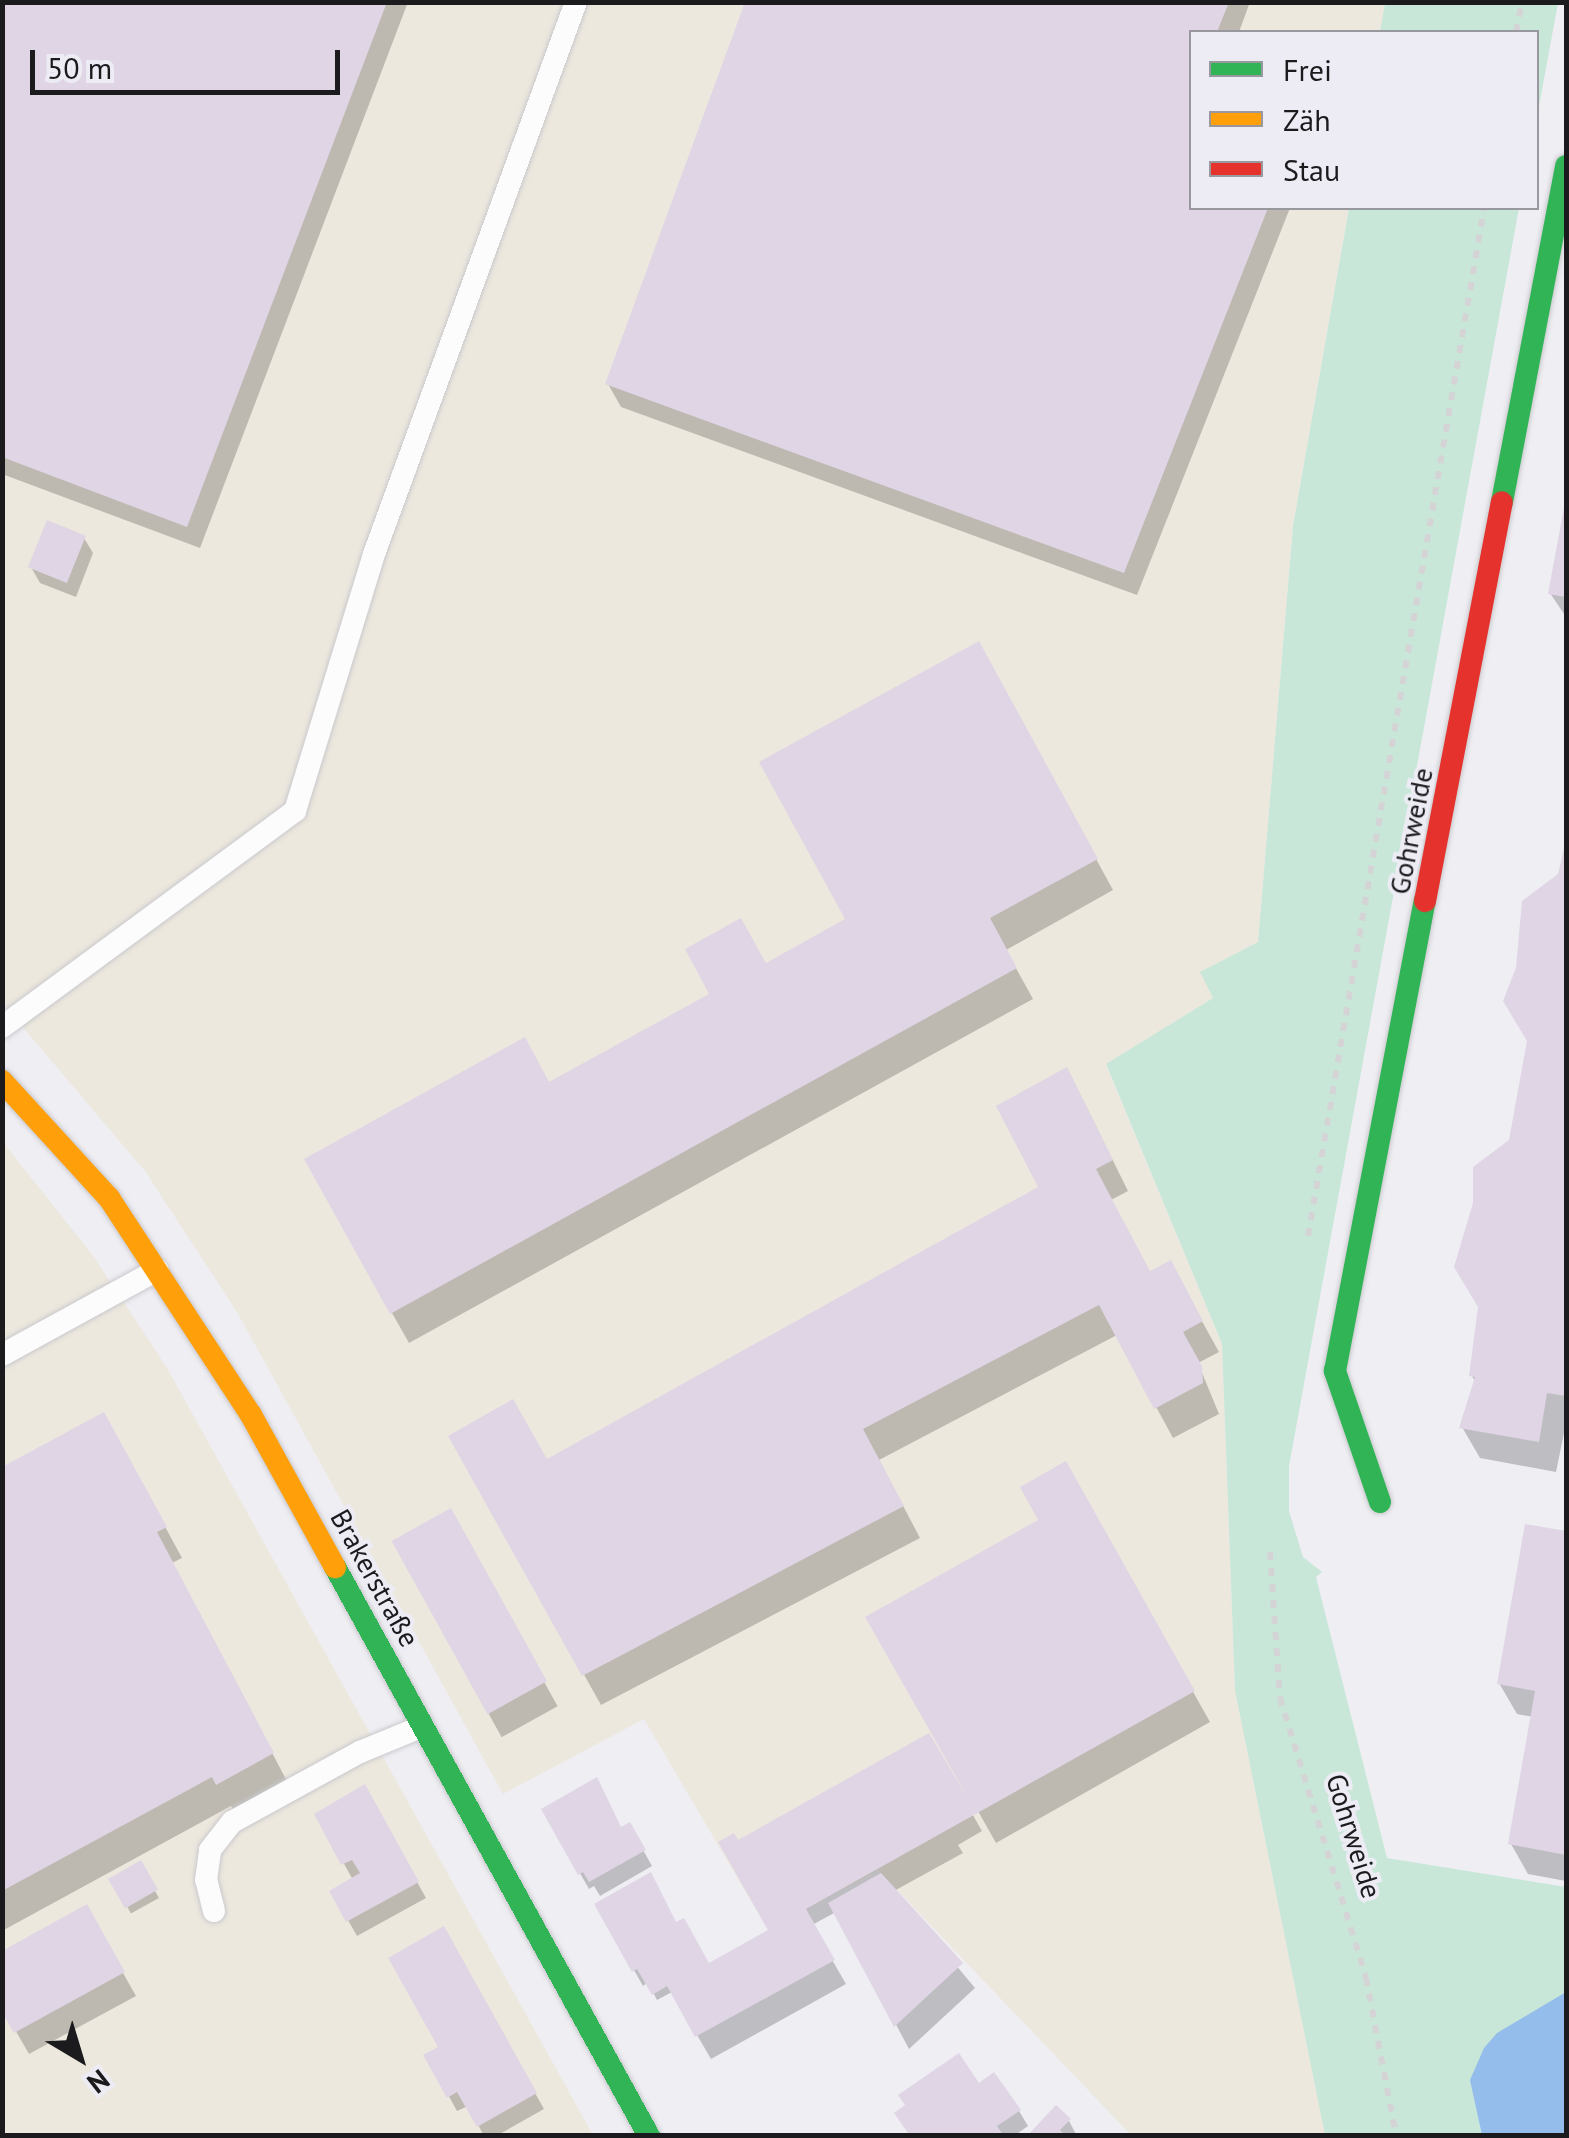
<!DOCTYPE html>
<meta charset="utf-8">
<style>
body{margin:0}
#map{position:relative;width:1569px;height:2138px;overflow:hidden;background:#eeeef3;font-family:"PT Sans",sans-serif}
div>[style]{position:absolute}
.industrial>*{inset:0;background:#ede8de}
.green>*{inset:0;background:#c9e7d9}
.water>*{inset:0;background:#94bdeb}
.shadow>*{inset:0;background:#0003;transform-origin:0 0}
.building>*{inset:0;background:#dfd5e5;transform-origin:0 0}
.path>*{height:6px;margin-top:-3px;transform-origin:0;background:repeating-linear-gradient(90deg,#d4d4d6 0 8px,transparent 0 16px)}
.roads{filter:drop-shadow(0 0 2px #c9c9cd) drop-shadow(0 0 2px #c9c9cd)}
.lane>*{height:22px;margin:-11px;padding:0 11px;transform-origin:11px;border-radius:11px;background:#fcfcfd}
.fast>*{height:22px;margin:-11px;padding:0 11px;transform-origin:11px;border-radius:11px;background:#30b455}
.slow>*{height:22px;margin:-11px;padding:0 11px;transform-origin:11px;border-radius:11px;background:#ff9f0a}
.jam>*{height:22px;margin:-11px;padding:0 11px;transform-origin:11px;border-radius:11px;background:#e5322d}
span{translate:-50% -50%;white-space:nowrap;text-align:center;line-height:1.15;-webkit-text-stroke:8px #edecf5;paint-order:stroke}
.street-label{font-size:28px;color:#1b1b1e}
.frame{position:absolute;inset:0;border:5px solid #1b1b1e;pointer-events:none}
.legend{position:absolute;left:1189px;top:30px;width:350px;height:180px;box-sizing:border-box;background:#edecf5;border:2px solid #99989f;margin:0;padding:12px 18px;list-style:none;font-size:30px;color:#1b1b1e}
.legend li{display:flex;align-items:center;gap:20px;height:50px}
.legend b{width:50px;border:2px solid #99989f}
.north{position:absolute;left:30px;top:2008px;width:100px;height:100px;-webkit-text-stroke:8px #edecf5;paint-order:stroke;rotate:142deg;font-size:28px;font-weight:700;line-height:40px;text-align:center;color:#1b1b1e}
.north::after{content:'';display:block;margin:auto;width:35px;height:45px;background:#1b1b1e;clip-path:polygon(50% 0,100% 100%,50% 72%,0 100%)}
.scale{position:absolute;left:30px;top:50px;width:310px;height:45px;box-sizing:border-box;border:5px solid #1b1b1e;border-top:0;padding-left:12px;font-size:30px;line-height:35px;white-space:nowrap;color:#1b1b1e;-webkit-text-stroke:8px #edecf5;paint-order:stroke}
</style>
<div id="map">
<div class="industrial">
<i style="clip-path:polygon(2px 3px,1385px 3px,1380px 32px,1192px 32px,1192px 208px,1349px 208px,1293px 526px,1258px 942px,1201px 972px,1213px 998px,1106px 1065px,1222px 1344px,1235px 1691px,1325px 2133px,1131px 2135px,878px 1870px,768px 1930px,644px 1719px,503px 1794px,237px 1312px,145px 1171px,3px 1004px)"></i>
<i style="clip-path:polygon(2px 1141px,94px 1257px,167px 1368px,593px 2135px,3px 2135px)"></i>
</div>
<div class="green">
<i style="clip-path:polygon(1385px 3px,1558px 3px,1537px 117px,1536px 32px,1380px 32px)"></i>
<i style="clip-path:polygon(1349px 208px,1519px 208px,1289px 1466px,1289px 1511px,1303px 1557px,1322px 1572px,1316px 1577px,1387px 1858px,1566px 1887px,1566px 2135px,1325px 2135px,1235px 1691px,1222px 1344px,1106px 1064px,1213px 998px,1200px 972px,1258px 942px,1293px 526px)"></i>
</div>
<div class="water">
<i style="clip-path:polygon(1566px 1992px,1566px 2135px,1482px 2135px,1470px 2080px,1484px 2048px,1497px 2033px)"></i>
</div>
<div class="shadow">
<i style="clip-path:polygon(2px 2px,408px 2px,200px 548px,2px 474px)"></i>
<i style="clip-path:polygon(750px 2px,1250px 2px,1239px 32px,1192px 32px,1192px 208px,1290px 208px,1137px 595px,621px 407px,608px 384px)"></i>
<i style="clip-path:polygon(1566px 506px,1566px 617px,1550px 593px)"></i>
<i style="clip-path:polygon(84px 538px,93px 553px,76px 597px,40px 583px,31px 567px)"></i>
<i style="clip-path:polygon(995px 674px,1113px 890px,1006px 950px,1033px 999px,409px 1343px,392px 1313px,548px 1085px,848px 920px)"></i>
<i style="clip-path:polygon(1566px 843px,1566px 1423px,1556px 1472px,1480px 1458px,1462px 1427px,1476px 1383px,1472px 1376px)"></i>
<i style="clip-path:polygon(1083px 1100px,1128px 1191px,1111px 1200px,1150px 1274px,1187px 1294px,1219px 1352px,1198px 1363px,1219px 1414px,1173px 1438px,1117px 1335px,879px 1460px,920px 1538px,601px 1705px,451px 1437px,546px 1462px,1041px 1188px)"></i>
<i style="clip-path:polygon(121px 1445px,182px 1558px,172px 1563px,289px 1785px,236px 1814px,231px 1806px,2px 1931px,2px 1470px)"></i>
<i style="clip-path:polygon(1065px 1464px,1210px 1722px,996px 1843px,869px 1618px,1042px 1520px)"></i>
<i style="left:450px;top:1512px;width:222px;height:64px;rotate:61deg"></i>
<i style="clip-path:polygon(1527px 1527px,1566px 1534px,1566px 1881px,1528px 1874px,1511px 1844px,1533px 1717px,1517px 1714px,1499px 1683px)"></i>
<i style="clip-path:polygon(928px 1736px,982px 1831px,958px 1845px,963px 1853px,894px 1891px,975px 1988px,909px 2049px,836px 1912px,812px 1925px,846px 1984px,711px 2059px,672px 1992px,657px 2000px,648px 1982px,643px 1986px,597px 1905px,676px 1925px,708px 1966px,772px 1931px,737px 1843px)"></i>
<i style="clip-path:polygon(364px 1787px,426px 1898px,357px 1936px,332px 1892px,353px 1880px,317px 1815px)"></i>
<i style="clip-path:polygon(544px 1810px,621px 1830px,629px 1825px,652px 1866px,600px 1896px,594px 1886px,589px 1889px)"></i>
<i style="left:140px;top:1864px;width:39px;height:32px;rotate:61deg"></i>
<i style="clip-path:polygon(86px 1907px,136px 1996px,29px 2054px,2px 2007px)"></i>
<i style="clip-path:polygon(443px 1929px,544px 2109px,496px 2136px,484px 2136px,468px 2106px,457px 2111px,427px 2056px,442px 2048px)"></i>
<i style="clip-path:polygon(978px 2086px,1019px 2111px,1028px 2126px,1014px 2136px,911px 2136px)"></i>
<i style="clip-path:polygon(1069px 2121px,1077px 2136px,1030px 2136px)"></i>
</div>
<div class="building">
<i style="clip-path:polygon(2px 2px,387px 2px,187px 527px,2px 457px)"></i>
<i style="clip-path:polygon(745px 2px,1229px 2px,1217px 32px,1192px 32px,1192px 208px,1268px 208px,1124px 573px,605px 384px)"></i>
<i style="clip-path:polygon(1565px 502px,1566px 502px,1566px 597px,1548px 594px)"></i>
<i style="left:47px;top:520px;width:42px;height:51px;rotate:22deg"></i>
<i style="clip-path:polygon(979px 641px,1098px 859px,990px 918px,1017px 968px,390px 1314px,304px 1159px,525px 1037px,549px 1082px,709px 994px,685px 949px,741px 918px,766px 963px,845px 919px,759px 762px)"></i>
<i style="clip-path:polygon(1566px 840px,1566px 1396px,1547px 1393px,1539px 1442px,1459px 1428px,1475px 1377px,1469px 1376px,1478px 1307px,1454px 1267px,1473px 1203px,1473px 1167px,1509px 1140px,1527px 1041px,1503px 1001px,1516px 968px,1522px 901px,1558px 874px)"></i>
<i style="clip-path:polygon(1067px 1067px,1113px 1160px,1096px 1169px,1150px 1271px,1171px 1260px,1203px 1321px,1183px 1332px,1202px 1366px,1203px 1383px,1154px 1409px,1099px 1305px,863px 1429px,904px 1506px,582px 1676px,448px 1436px,513px 1399px,547px 1459px,1038px 1187px,996px 1106px)"></i>
<i style="clip-path:polygon(104px 1412px,167px 1527px,157px 1532px,274px 1753px,216px 1785px,212px 1777px,2px 1891px,2px 1467px)"></i>
<i style="clip-path:polygon(1066px 1461px,1195px 1691px,806px 1909px,835px 1960px,695px 2037px,667px 1986px,652px 1995px,637px 1969px,632px 1972px,594px 1904px,651px 1872px,676px 1922px,684px 1918px,709px 1963px,768px 1930px,718px 1842px,734px 1833px,738px 1840px,929px 1733px,972px 1805px,865px 1617px,1038px 1520px,1020px 1487px)"></i>
<i style="left:451px;top:1508px;width:198px;height:68px;rotate:61deg"></i>
<i style="clip-path:polygon(1525px 1524px,1566px 1531px,1566px 1855px,1508px 1844px,1535px 1691px,1497px 1684px)"></i>
<i style="clip-path:polygon(597px 1777px,621px 1827px,630px 1822px,646px 1850px,589px 1882px,583px 1872px,578px 1875px,541px 1809px)"></i>
<i style="clip-path:polygon(365px 1784px,419px 1882px,346px 1922px,329px 1891px,360px 1873px,352px 1860px,341px 1865px,314px 1814px)"></i>
<i style="left:141px;top:1860px;width:34px;height:38px;rotate:60deg"></i>
<i style="clip-path:polygon(881px 1873px,963px 1963px,894px 2027px,828px 1903px)"></i>
<i style="clip-path:polygon(87px 1904px,125px 1972px,14px 2033px,2px 2012px,2px 1951px)"></i>
<i style="clip-path:polygon(444px 1926px,537px 2093px,477px 2127px,457px 2092px,447px 2098px,423px 2055px,438px 2047px,388px 1958px)"></i>
<i style="clip-path:polygon(959px 2053px,979px 2083px,994px 2072px,1021px 2110px,997px 2126px,1004px 2136px,910px 2136px,894px 2113px,905px 2105px,898px 2095px)"></i>
<i style="clip-path:polygon(1056px 2105px,1071px 2119px,1060px 2130px,1066px 2136px,1027px 2136px)"></i>
</div>
<div class="path">
<i style="left:1516px;top:32px;width:31px;rotate:-79deg"></i>
<i style="left:1308px;top:1236px;width:1043px;rotate:-80.28deg"></i>
<i style="left:1270px;top:1552px;width:146px;rotate:86.1deg"></i>
<i style="left:1280px;top:1698px;width:293px;rotate:72.9deg"></i>
<i style="left:1366px;top:1978px;width:161px;rotate:79.2deg"></i>
</div>
<div class="roads">
<div class="lane">
<i style="left:2px;top:1027px;width:364px;rotate:-36.4deg"></i>
<i style="left:295px;top:811px;width:269px;rotate:-72.9deg"></i>
<i style="left:374px;top:554px;width:588px;rotate:-69.9deg"></i>
<i style="left:2px;top:1355px;width:177px;rotate:-28.7deg"></i>
<i style="left:214px;top:1911px;width:32px;rotate:-104deg"></i>
<i style="left:206px;top:1880px;width:30px;rotate:-82deg"></i>
<i style="left:210px;top:1850px;width:36px;rotate:-52deg"></i>
<i style="left:232px;top:1822px;width:146px;rotate:-28.7deg"></i>
<i style="left:360px;top:1752px;width:68px;rotate:-22.4deg"></i>
</div>
<div class="fast">
<i style="left:1502px;top:502px;width:342px;rotate:-79.2deg"></i>
<i style="left:1380px;top:1502px;width:139px;rotate:-109deg"></i>
<i style="left:1335px;top:1371px;width:479px;rotate:-79.2deg"></i>
<i style="left:335px;top:1567px;width:650px;rotate:61.11deg"></i>
</div>
<div class="slow">
<i style="left:2px;top:1081px;width:159px;rotate:47.6deg"></i>
<i style="left:109px;top:1198px;width:259px;rotate:56.8deg"></i>
<i style="left:251px;top:1415px;width:174px;rotate:61.1deg"></i>
</div>
<div class="jam">
<i style="left:1425px;top:901px;width:406px;rotate:-79.1deg"></i>
</div>
</div>
<div class="street-label">
<span style="left:1411px;top:831px;rotate:-79deg">Gohrweide</span>
<span style="left:375px;top:1578px;rotate:61deg">Brakerstraße</span>
<span style="left:1354px;top:1836px;rotate:73deg">Gohrweide</span>
</div>
<div class="frame"></div>
<ul class="legend">
<li><b style="height:12px;background:#30b455"></b>Frei</li>
<li><b style="height:12px;background:#ff9f0a"></b>Zäh</li>
<li><b style="height:12px;background:#e5322d"></b>Stau</li>
</ul>
<div class="north">N</div>
<div class="scale">50 m</div>
</div>
